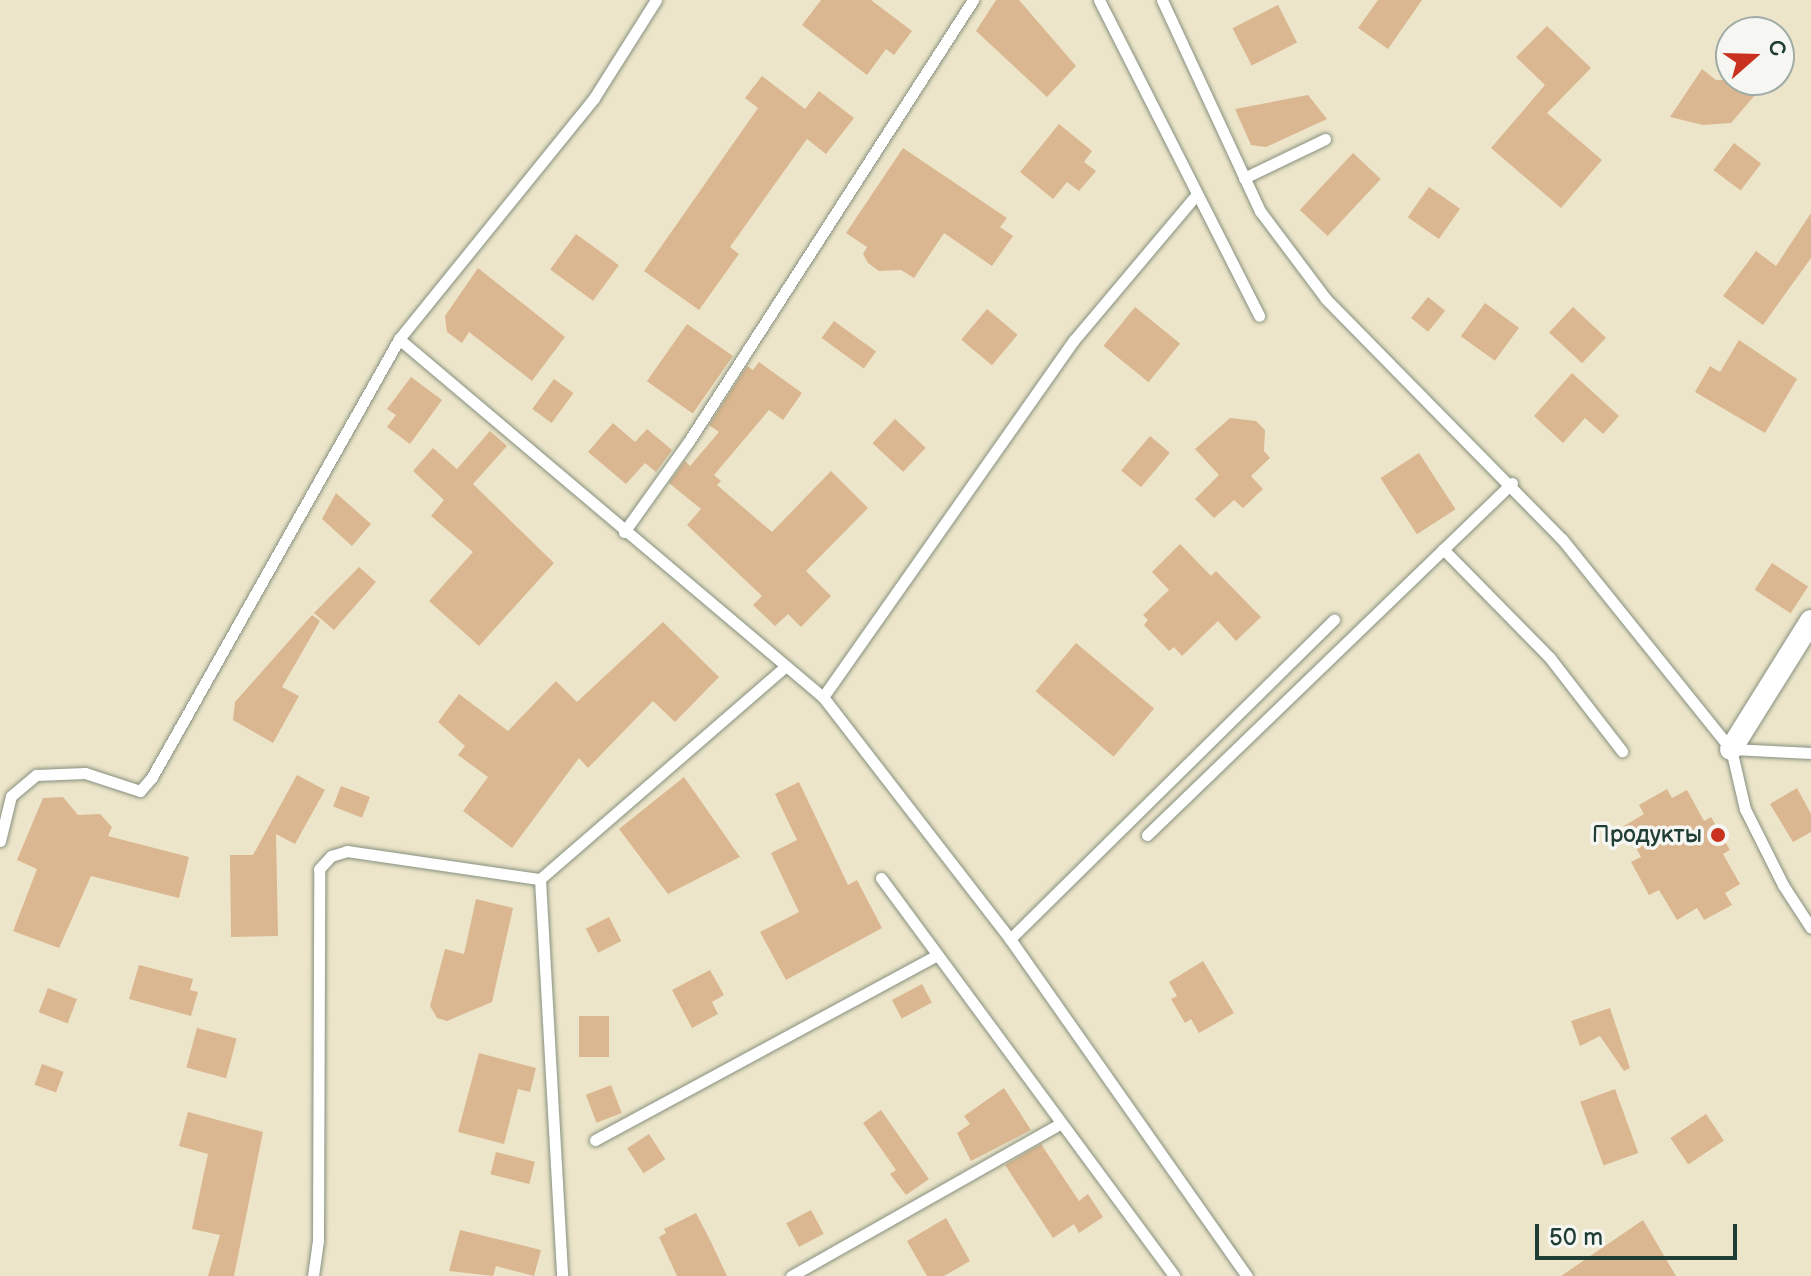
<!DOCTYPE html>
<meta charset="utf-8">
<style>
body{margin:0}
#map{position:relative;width:1811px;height:1276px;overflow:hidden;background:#ede5ca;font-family:"Balsamiq Sans",sans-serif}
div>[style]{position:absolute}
.building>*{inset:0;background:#dab790;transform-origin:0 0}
.roads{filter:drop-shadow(0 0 2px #86917f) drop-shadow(0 0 2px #86917f)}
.lane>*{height:11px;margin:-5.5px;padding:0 5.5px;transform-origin:5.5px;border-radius:5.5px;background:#fff}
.street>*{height:22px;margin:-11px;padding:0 11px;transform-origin:11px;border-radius:11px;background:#fff}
.dots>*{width:22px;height:22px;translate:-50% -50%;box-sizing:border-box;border:4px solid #f6f6f2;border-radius:50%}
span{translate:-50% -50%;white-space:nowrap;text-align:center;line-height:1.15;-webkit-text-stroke:7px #f6f6f2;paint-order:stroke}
.poi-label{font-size:24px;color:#1f3d34}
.right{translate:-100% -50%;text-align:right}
.north{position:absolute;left:1715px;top:16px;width:80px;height:80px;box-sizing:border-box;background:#f6f6f2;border:2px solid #a0aca6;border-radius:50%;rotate:70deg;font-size:22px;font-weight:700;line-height:32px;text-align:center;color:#1f3d34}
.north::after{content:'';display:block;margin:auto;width:28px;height:36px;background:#c8321e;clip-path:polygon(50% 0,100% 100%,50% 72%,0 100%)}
.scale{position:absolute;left:1535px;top:1224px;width:202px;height:36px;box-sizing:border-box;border:4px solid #1f3d34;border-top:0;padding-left:10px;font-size:24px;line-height:28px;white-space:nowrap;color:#1f3d34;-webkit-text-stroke:6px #f6f6f2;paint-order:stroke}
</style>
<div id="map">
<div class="building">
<i style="clip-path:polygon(821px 0,871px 0,912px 31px,894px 55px,886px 49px,867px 75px,802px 25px)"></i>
<i style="clip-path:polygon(996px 0,1019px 0,1076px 66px,1047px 97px,976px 31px)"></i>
<i style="clip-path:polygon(1378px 0,1422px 0,1388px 49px,1358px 28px)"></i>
<i style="left:1278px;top:5px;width:42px;height:51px;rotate:63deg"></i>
<i style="clip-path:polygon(1547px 26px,1591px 68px,1547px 113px,1602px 160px,1561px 208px,1491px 148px,1545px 85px,1516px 57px)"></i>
<i style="clip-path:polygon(1702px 69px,1716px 80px,1768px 80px,1731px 123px,1703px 125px,1670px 117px)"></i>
<i style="clip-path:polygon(762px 76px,805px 109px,819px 91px,854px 118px,826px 154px,807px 139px,730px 247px,739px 254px,699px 310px,644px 271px,758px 108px,745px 98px)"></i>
<i style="clip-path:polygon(1308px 95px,1327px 119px,1266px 147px,1251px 145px,1235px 109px)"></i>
<i style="clip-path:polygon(1059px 124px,1092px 151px,1084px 162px,1096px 171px,1079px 191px,1067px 182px,1053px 199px,1020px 172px)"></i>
<i style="left:1734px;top:143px;width:34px;height:34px;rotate:37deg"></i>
<i style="clip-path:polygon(903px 148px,1007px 218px,1000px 227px,1013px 236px,992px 266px,944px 233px,914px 278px,901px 270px,879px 271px,868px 263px,863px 254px,867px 247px,846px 233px)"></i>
<i style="left:1353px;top:153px;width:38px;height:78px;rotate:43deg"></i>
<i style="left:1429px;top:187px;width:38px;height:37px;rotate:35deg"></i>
<i style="clip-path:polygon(1811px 213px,1811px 258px,1763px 325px,1723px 296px,1756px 251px,1776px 266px)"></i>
<i style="left:576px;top:234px;width:53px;height:44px;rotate:36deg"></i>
<i style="clip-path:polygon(478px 268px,565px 337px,532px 381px,469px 332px,462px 343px,447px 332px,445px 316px)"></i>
<i style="left:1428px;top:297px;width:22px;height:27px;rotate:39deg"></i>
<i style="left:1485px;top:303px;width:42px;height:41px;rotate:36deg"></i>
<i style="left:1135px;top:307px;width:58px;height:50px;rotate:39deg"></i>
<i style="left:1573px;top:307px;width:45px;height:35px;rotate:43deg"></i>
<i style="left:987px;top:309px;width:40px;height:40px;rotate:40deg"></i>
<i style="left:834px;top:321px;width:52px;height:21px;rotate:36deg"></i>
<i style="left:687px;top:324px;width:56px;height:70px;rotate:35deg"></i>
<i style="clip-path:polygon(1739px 340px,1797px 379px,1765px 433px,1695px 392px,1710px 366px,1720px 372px)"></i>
<i style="clip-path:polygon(759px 362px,802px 393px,783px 420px,769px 410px,714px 475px,721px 481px,717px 485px,772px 532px,831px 471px,868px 508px,806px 571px,831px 596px,801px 627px,788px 614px,775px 626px,753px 605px,762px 596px,687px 525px,701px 509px,669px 483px,685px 461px,690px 466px,719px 432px,709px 425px,747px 366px,753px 370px)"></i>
<i style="clip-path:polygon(1572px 373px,1619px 416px,1603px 434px,1585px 418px,1563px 443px,1534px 416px)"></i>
<i style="clip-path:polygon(411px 377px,442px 400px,410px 444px,387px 427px,396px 415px,387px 409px)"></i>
<i style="left:554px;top:379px;width:24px;height:37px;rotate:36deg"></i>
<i style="clip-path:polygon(1230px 418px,1256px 421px,1265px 430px,1264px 451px,1270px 458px,1251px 476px,1263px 489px,1243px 508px,1234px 500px,1214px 518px,1195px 499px,1219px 475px,1195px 449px)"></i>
<i style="left:895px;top:419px;width:42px;height:33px;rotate:43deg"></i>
<i style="clip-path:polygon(613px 423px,635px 442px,647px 429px,672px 450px,656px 472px,645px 463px,626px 484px,588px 452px)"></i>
<i style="clip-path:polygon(490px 431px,507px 446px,473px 484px,554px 563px,479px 646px,429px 601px,473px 552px,431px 516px,444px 500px,413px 471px,433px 448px,457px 469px)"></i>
<i style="left:1150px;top:436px;width:26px;height:45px;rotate:40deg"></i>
<i style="left:1419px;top:453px;width:67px;height:46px;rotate:57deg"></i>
<i style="clip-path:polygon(336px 493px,371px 524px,352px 546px,322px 519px)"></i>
<i style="clip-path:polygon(1180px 544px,1211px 576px,1216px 571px,1261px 617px,1236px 641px,1218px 621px,1182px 656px,1174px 647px,1169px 651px,1144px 625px,1148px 620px,1143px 615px,1169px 590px,1152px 572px)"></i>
<i style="left:1772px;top:563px;width:43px;height:32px;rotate:33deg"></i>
<i style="clip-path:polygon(359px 567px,376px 582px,334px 630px,314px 613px)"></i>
<i style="clip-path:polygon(312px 615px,320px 621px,282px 687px,299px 696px,273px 743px,233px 720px,235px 702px)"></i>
<i style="clip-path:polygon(663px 622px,719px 677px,675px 722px,653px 701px,588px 768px,579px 758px,512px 848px,463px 811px,488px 777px,458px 755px,465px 746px,438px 722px,459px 694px,508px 731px,556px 681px,577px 702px)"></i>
<i style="left:1076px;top:643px;width:102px;height:63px;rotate:40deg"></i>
<i style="clip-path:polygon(297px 775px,325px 790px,295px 844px,276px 834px,278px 936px,231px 937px,230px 855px,253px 855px)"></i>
<i style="clip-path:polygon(684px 777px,740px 857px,668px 894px,619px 829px)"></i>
<i style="clip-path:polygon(799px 782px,848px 885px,857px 880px,882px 928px,786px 980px,760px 932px,799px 912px,771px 853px,797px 840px,775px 794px)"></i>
<i style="left:341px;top:786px;width:31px;height:22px;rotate:21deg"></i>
<i style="clip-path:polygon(1797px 788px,1811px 814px,1811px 832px,1793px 842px,1770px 804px)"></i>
<i style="clip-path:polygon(1667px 789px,1672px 798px,1687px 790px,1704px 821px,1711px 817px,1730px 850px,1723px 854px,1740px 884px,1725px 893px,1732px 905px,1704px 920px,1697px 908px,1677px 920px,1659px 890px,1649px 895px,1631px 862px,1641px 857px,1624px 826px,1644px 814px,1639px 805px)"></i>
<i style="clip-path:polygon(63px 797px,78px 815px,100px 814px,112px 827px,108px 836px,189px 857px,179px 898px,91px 876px,59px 948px,13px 931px,37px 869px,17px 860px,43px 798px)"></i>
<i style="clip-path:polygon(476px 899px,513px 908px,492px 1002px,447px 1021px,437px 1018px,430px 1006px,445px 949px,464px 954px)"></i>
<i style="left:609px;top:917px;width:27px;height:26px;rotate:63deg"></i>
<i style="clip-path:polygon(1203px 961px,1234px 1013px,1199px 1033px,1191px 1019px,1185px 1023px,1171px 999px,1177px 996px,1169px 982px)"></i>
<i style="clip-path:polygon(139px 965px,193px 979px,190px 990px,198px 992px,191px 1016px,129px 999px)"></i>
<i style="clip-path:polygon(710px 970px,724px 995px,712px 1002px,718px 1014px,692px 1028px,672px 990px)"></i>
<i style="left:922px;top:984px;width:21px;height:34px;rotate:62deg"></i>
<i style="left:48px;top:988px;width:31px;height:26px;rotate:21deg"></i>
<i style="clip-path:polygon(1610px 1008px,1630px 1068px,1624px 1071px,1600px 1036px,1580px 1046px,1571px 1021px)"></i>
<i style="left:579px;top:1016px;width:30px;height:41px"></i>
<i style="left:197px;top:1028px;width:41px;height:41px;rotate:15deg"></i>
<i style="clip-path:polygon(479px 1053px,536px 1068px,530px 1092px,518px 1089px,504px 1144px,458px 1132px)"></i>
<i style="left:42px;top:1064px;width:23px;height:22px;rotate:20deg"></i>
<i style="left:611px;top:1085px;width:30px;height:27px;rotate:69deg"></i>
<i style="clip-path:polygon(1004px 1088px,1031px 1130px,971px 1161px,957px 1133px,970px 1124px,964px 1116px)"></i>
<i style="left:1615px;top:1089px;width:68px;height:37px;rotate:70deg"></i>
<i style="clip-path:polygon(881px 1110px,929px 1179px,906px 1195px,890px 1174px,896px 1170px,863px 1123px)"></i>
<i style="clip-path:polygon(188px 1112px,263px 1132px,234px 1276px,208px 1276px,220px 1235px,192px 1229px,208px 1154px,179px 1146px)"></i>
<i style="left:1706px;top:1114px;width:32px;height:43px;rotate:56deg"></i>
<i style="left:649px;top:1134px;width:30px;height:26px;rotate:57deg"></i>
<i style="clip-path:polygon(1041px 1144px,1079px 1201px,1088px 1194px,1103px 1217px,1079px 1233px,1074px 1224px,1053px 1238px,1005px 1165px)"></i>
<i style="left:496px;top:1152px;width:40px;height:23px;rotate:14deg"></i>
<i style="left:811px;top:1210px;width:27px;height:28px;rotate:62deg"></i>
<i style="clip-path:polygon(696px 1213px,711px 1242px,727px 1276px,677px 1276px,659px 1237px,666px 1233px,664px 1229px)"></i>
<i style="clip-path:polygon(946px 1218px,970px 1261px,944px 1276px,927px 1276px,907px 1241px)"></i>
<i style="clip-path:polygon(1643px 1220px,1676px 1276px,1561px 1276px)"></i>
<i style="clip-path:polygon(460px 1230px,541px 1250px,534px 1276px,496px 1266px,493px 1276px,449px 1271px)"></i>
</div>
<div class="roads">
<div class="lane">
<i style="left:1099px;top:0;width:354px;rotate:63.1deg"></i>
<i style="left:1162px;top:0;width:233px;rotate:65.1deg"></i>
<i style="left:1260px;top:211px;width:110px;rotate:53.1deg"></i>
<i style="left:1326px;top:299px;width:337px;rotate:45.5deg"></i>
<i style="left:1562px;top:539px;width:270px;rotate:51.2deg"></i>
<i style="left:1731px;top:749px;width:62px;rotate:76.9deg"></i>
<i style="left:1745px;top:809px;width:85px;rotate:63.4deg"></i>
<i style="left:1783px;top:885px;width:51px;rotate:56.9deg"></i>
<i style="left:1244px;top:178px;width:90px;rotate:-25.7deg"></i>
<i style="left:399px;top:339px;width:555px;rotate:40.18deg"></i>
<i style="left:823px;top:697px;width:306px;rotate:52.3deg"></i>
<i style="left:1010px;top:939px;width:412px;rotate:54.9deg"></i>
<i style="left:624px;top:532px;width:112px;rotate:-54.5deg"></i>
<i style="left:689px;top:441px;width:525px;rotate:-57.22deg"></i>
<i style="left:1443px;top:549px;width:153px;rotate:45.5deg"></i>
<i style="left:1550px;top:658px;width:118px;rotate:52.3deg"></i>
<i style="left:823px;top:697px;width:436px;rotate:-54.9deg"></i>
<i style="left:1074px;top:340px;width:189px;rotate:-49.9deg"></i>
<i style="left:1732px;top:749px;width:79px;rotate:2.9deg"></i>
<i style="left:1147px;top:835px;width:507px;rotate:-43.96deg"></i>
<i style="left:0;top:841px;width:46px;rotate:-76.3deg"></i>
<i style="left:11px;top:796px;width:33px;rotate:-40deg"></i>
<i style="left:36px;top:775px;width:49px;rotate:-2.3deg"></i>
<i style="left:85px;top:773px;width:58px;rotate:18.1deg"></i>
<i style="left:140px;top:791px;width:18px;rotate:-49deg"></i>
<i style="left:152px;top:777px;width:503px;rotate:-60.58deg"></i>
<i style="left:399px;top:339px;width:310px;rotate:-51deg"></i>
<i style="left:594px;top:98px;width:116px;rotate:-57.7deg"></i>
<i style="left:881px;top:878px;width:494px;rotate:53.6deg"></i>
<i style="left:540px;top:879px;width:398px;rotate:86.8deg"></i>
<i style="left:1010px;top:939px;width:455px;rotate:-44.6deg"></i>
<i style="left:595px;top:1140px;width:389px;rotate:-28.4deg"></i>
<i style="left:313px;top:1276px;width:35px;rotate:-82deg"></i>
<i style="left:318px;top:1241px;width:372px;rotate:-89.8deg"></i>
<i style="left:319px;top:869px;width:18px;rotate:-47deg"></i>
<i style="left:331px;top:856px;width:17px;rotate:-17deg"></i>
<i style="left:347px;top:851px;width:195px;rotate:8.3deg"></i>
<i style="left:540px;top:879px;width:323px;rotate:-40.9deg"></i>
<i style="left:791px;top:1276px;width:310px;rotate:-29.5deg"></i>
</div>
<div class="street">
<i style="left:1731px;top:749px;width:151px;rotate:-58deg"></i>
</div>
</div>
<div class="dots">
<i style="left:1718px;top:835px;background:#c8321e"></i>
</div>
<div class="poi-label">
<span class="right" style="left:1702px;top:835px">Продукты</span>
</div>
<div class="north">С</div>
<div class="scale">50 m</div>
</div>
